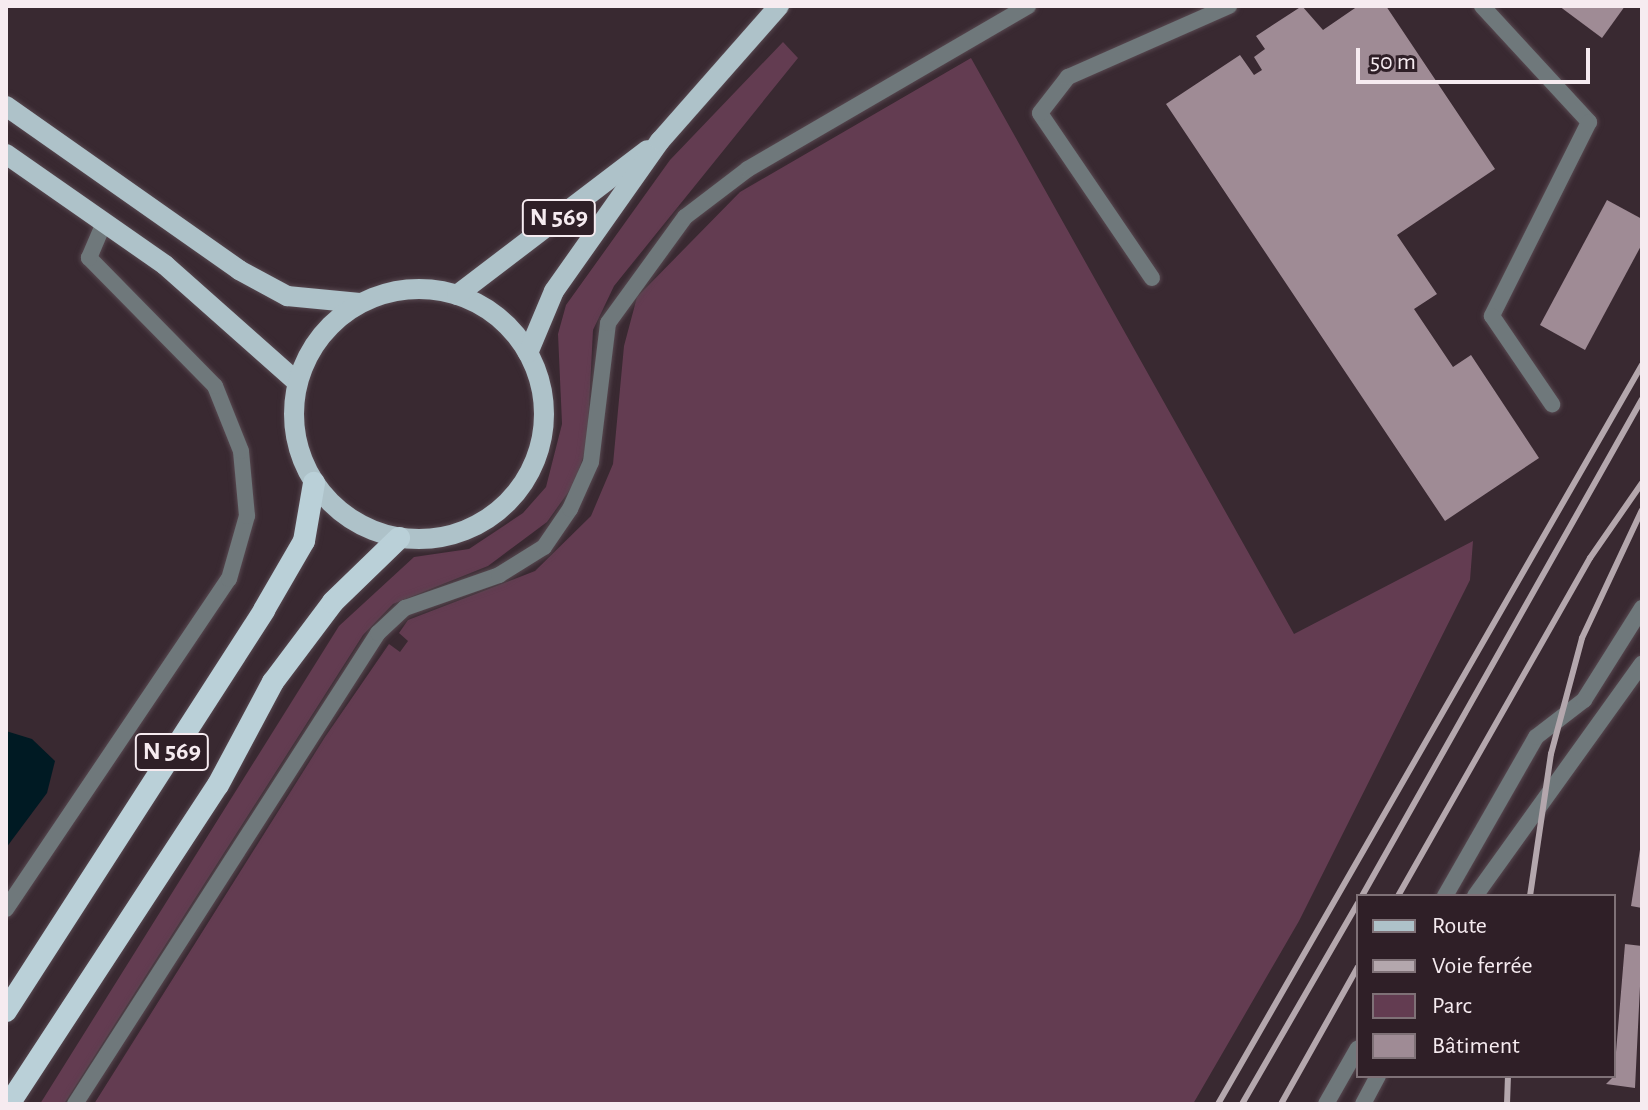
<!DOCTYPE html>
<meta charset="utf-8">
<style>
body{margin:0}
#map{position:relative;width:1648px;height:1110px;overflow:hidden;background:#392931;font-family:"Alegreya Sans",sans-serif}
div>[style]{position:absolute}
.green>*{inset:0;background:#633c51}
.water>*{inset:0;background:#001a23}
.building>*{inset:0;background:#9f8b95}
.roads{filter:drop-shadow(0 0 2px #574850) drop-shadow(0 0 2px #574850)}
.service>*{height:16px;margin:-8px;padding:0 8px;transform-origin:8px;border-radius:8px;background:#6f787b}
.primary>*{height:20px;margin:-10px;padding:0 10px;transform-origin:10px;border-radius:10px;background:#aec2c9}
.primary>.ring{margin:-10px;padding:0;box-sizing:content-box;background:none;border:20px solid #aec2c9;border-radius:50%}
.trunk>*{height:22px;margin:-11px;padding:0 11px;transform-origin:11px;border-radius:11px;background:#bad0d8}
.rail>*{height:6px;margin:-3px;padding:0 3px;transform-origin:3px;border-radius:3px;background:#b4a7ad}
span{translate:-50% -50%;white-space:nowrap;text-align:center;line-height:1.15;-webkit-text-stroke:8px #2f1f27;paint-order:stroke}
.shield-label span{padding:2px 6px;background:#2f1f27;border:2px solid;border-radius:6px;-webkit-text-stroke-width:0}
.shield-label{font-size:26px;color:#f6ebf0;font-weight:700}
.frame{position:absolute;inset:0;border:8px solid #f6ebf0;pointer-events:none}
.legend{position:absolute;left:1356px;top:894px;width:260px;height:184px;box-sizing:border-box;background:#2f1f27;border:2px solid #7f7177;margin:0;padding:10px 14px;list-style:none;font-size:24px;color:#f6ebf0}
.legend li{display:flex;align-items:center;gap:16px;height:40px}
.legend b{width:40px;border:2px solid #7f7177}
.scale{position:absolute;left:1356px;top:48px;width:234px;height:36px;box-sizing:border-box;border:4px solid #f6ebf0;border-top:0;padding-left:10px;font-size:24px;line-height:28px;white-space:nowrap;color:#f6ebf0;-webkit-text-stroke:6px #2f1f27;paint-order:stroke}
</style>
<div id="map">
<div class="green">
<i style="clip-path:polygon(783px 42px,798px 58px,614px 286px,593px 330px,587px 445px,574px 484px,547px 522px,488px 566px,393px 604px,363px 635px,64px 1104px,40px 1104px,339px 626px,414px 557px,469px 549px,523px 513px,546px 487px,562px 424px,558px 334px,566px 305px,670px 160px)"></i>
<i style="clip-path:polygon(971px 58px,1294px 634px,1473px 541px,1470px 580px,1299px 921px,1193px 1104px,94px 1104px,325px 737px,389px 644px,400px 652px,408px 641px,399px 633px,408px 620px,535px 571px,591px 516px,613px 464px,624px 346px,637px 297px,740px 192px)"></i>
</div>
<div class="water">
<i style="clip-path:polygon(6px 731px,32px 739px,55px 761px,47px 793px,6px 848px)"></i>
</div>
<div class="building">
<i style="clip-path:polygon(1302px 6px,1323px 30px,1358px 6px,1386px 6px,1495px 169px,1397px 235px,1437px 294px,1414px 309px,1453px 367px,1471px 355px,1539px 458px,1445px 521px,1166px 104px,1240px 55px,1254px 75px,1262px 70px,1254px 57px,1265px 49px,1256px 36px)"></i>
<i style="clip-path:polygon(1559px 6px,1625px 6px,1602px 38px)"></i>
<i style="clip-path:polygon(1607px 200px,1642px 219px,1642px 244px,1585px 350px,1540px 325px)"></i>
<i style="clip-path:polygon(1642px 837px,1642px 908px,1631px 906px)"></i>
<i style="clip-path:polygon(1625px 944px,1642px 946px,1635px 1088px,1606px 1084px,1614px 1076px)"></i>
</div>
<div class="roads">
<div class="service">
<i style="left:1482px;top:6px;width:158px;rotate:47.3deg"></i>
<i style="left:1589px;top:122px;width:217px;rotate:116.6deg"></i>
<i style="left:1492px;top:316px;width:107px;rotate:55.7deg"></i>
<i style="left:1152px;top:278px;width:199px;rotate:-124.2deg"></i>
<i style="left:1040px;top:113px;width:46px;rotate:-52.1deg"></i>
<i style="left:1068px;top:77px;width:176px;rotate:-23.8deg"></i>
<i style="left:1445px;top:896px;width:183px;rotate:-60.2deg"></i>
<i style="left:1536px;top:737px;width:61px;rotate:-37.6deg"></i>
<i style="left:1584px;top:700px;width:109px;rotate:-57.8deg"></i>
<i style="left:1475px;top:896px;width:286px;rotate:-54.3deg"></i>
<i style="left:6px;top:909px;width:398px;rotate:-56deg"></i>
<i style="left:229px;top:579px;width:66px;rotate:-74.1deg"></i>
<i style="left:247px;top:516px;width:65px;rotate:-95.3deg"></i>
<i style="left:241px;top:451px;width:70px;rotate:-111.8deg"></i>
<i style="left:215px;top:386px;width:180px;rotate:-134.5deg"></i>
<i style="left:89px;top:258px;width:38px;rotate:-67deg"></i>
<i style="left:75px;top:1104px;width:560px;rotate:-57.25deg"></i>
<i style="left:378px;top:633px;width:37px;rotate:-43deg"></i>
<i style="left:405px;top:608px;width:100px;rotate:-19.3deg"></i>
<i style="left:499px;top:575px;width:53px;rotate:-31.9deg"></i>
<i style="left:544px;top:547px;width:46px;rotate:-55.6deg"></i>
<i style="left:570px;top:509px;width:51px;rotate:-65.9deg"></i>
<i style="left:591px;top:462px;width:140px;rotate:-83deg"></i>
<i style="left:608px;top:323px;width:131px;rotate:-54deg"></i>
<i style="left:685px;top:217px;width:79px;rotate:-37.3deg"></i>
<i style="left:748px;top:169px;width:324px;rotate:-30.2deg"></i>
<i style="left:1326px;top:1104px;width:64px;rotate:-60.3deg"></i>
<i style="left:1363px;top:1104px;width:32px;rotate:-62deg"></i>
</div>
<div class="primary">
<i style="left:6px;top:106px;width:285px;rotate:35.1deg"></i>
<i style="left:239px;top:270px;width:55px;rotate:28.4deg"></i>
<i style="left:287px;top:296px;width:73px;rotate:5.5deg"></i>
<i style="left:6px;top:154px;width:194px;rotate:34.9deg"></i>
<i style="left:165px;top:265px;width:176px;rotate:41.6deg"></i>
<i class="ring" style="left:294px;top:289px;width:230px;height:230px"></i>
<i style="left:457px;top:295px;width:239px;rotate:-37.3deg"></i>
<i style="left:528px;top:353px;width:67px;rotate:-67.2deg"></i>
<i style="left:554px;top:291px;width:184px;rotate:-54.8deg"></i>
<i style="left:660px;top:141px;width:180px;rotate:-48.6deg"></i>
</div>
<div class="trunk">
<i style="left:6px;top:1011px;width:477px;rotate:-57.2deg"></i>
<i style="left:264px;top:610px;width:80px;rotate:-59.9deg"></i>
<i style="left:304px;top:541px;width:59px;rotate:-80.2deg"></i>
<i style="left:9px;top:1104px;width:381px;rotate:-56.8deg"></i>
<i style="left:218px;top:785px;width:117px;rotate:-61.9deg"></i>
<i style="left:273px;top:682px;width:100px;rotate:-53.1deg"></i>
<i style="left:333px;top:602px;width:92px;rotate:-44.1deg"></i>
</div>
</div>
<div class="rail">
<i style="left:1362px;top:896px;width:570px;rotate:-60.6deg"></i>
<i style="left:1398px;top:896px;width:389px;rotate:-60.4deg"></i>
<i style="left:1590px;top:558px;width:91px;rotate:-55.3deg"></i>
<i style="left:1530px;top:896px;width:144px;rotate:-81.6deg"></i>
<i style="left:1551px;top:754px;width:120px;rotate:-75deg"></i>
<i style="left:1582px;top:638px;width:141px;rotate:-64.9deg"></i>
<i style="left:1218px;top:1104px;width:852px;rotate:-60.16deg"></i>
<i style="left:1242px;top:1104px;width:232px;rotate:-60deg"></i>
<i style="left:1281px;top:1104px;width:157px;rotate:-60.7deg"></i>
<i style="left:1507px;top:1104px;width:28px;rotate:-88deg"></i>
</div>
<div class="shield-label">
<span style="left:559px;top:218px">N 569</span>
<span style="left:172px;top:752px">N 569</span>
</div>
<div class="frame"></div>
<ul class="legend">
<li><b style="height:10px;background:#aec2c9"></b>Route</li>
<li><b style="height:10px;background:#b4a7ad"></b>Voie ferrée</li>
<li><b style="height:22px;background:#633c51"></b>Parc</li>
<li><b style="height:22px;background:#9f8b95"></b>Bâtiment</li>
</ul>
<div class="scale">50 m</div>
</div>
